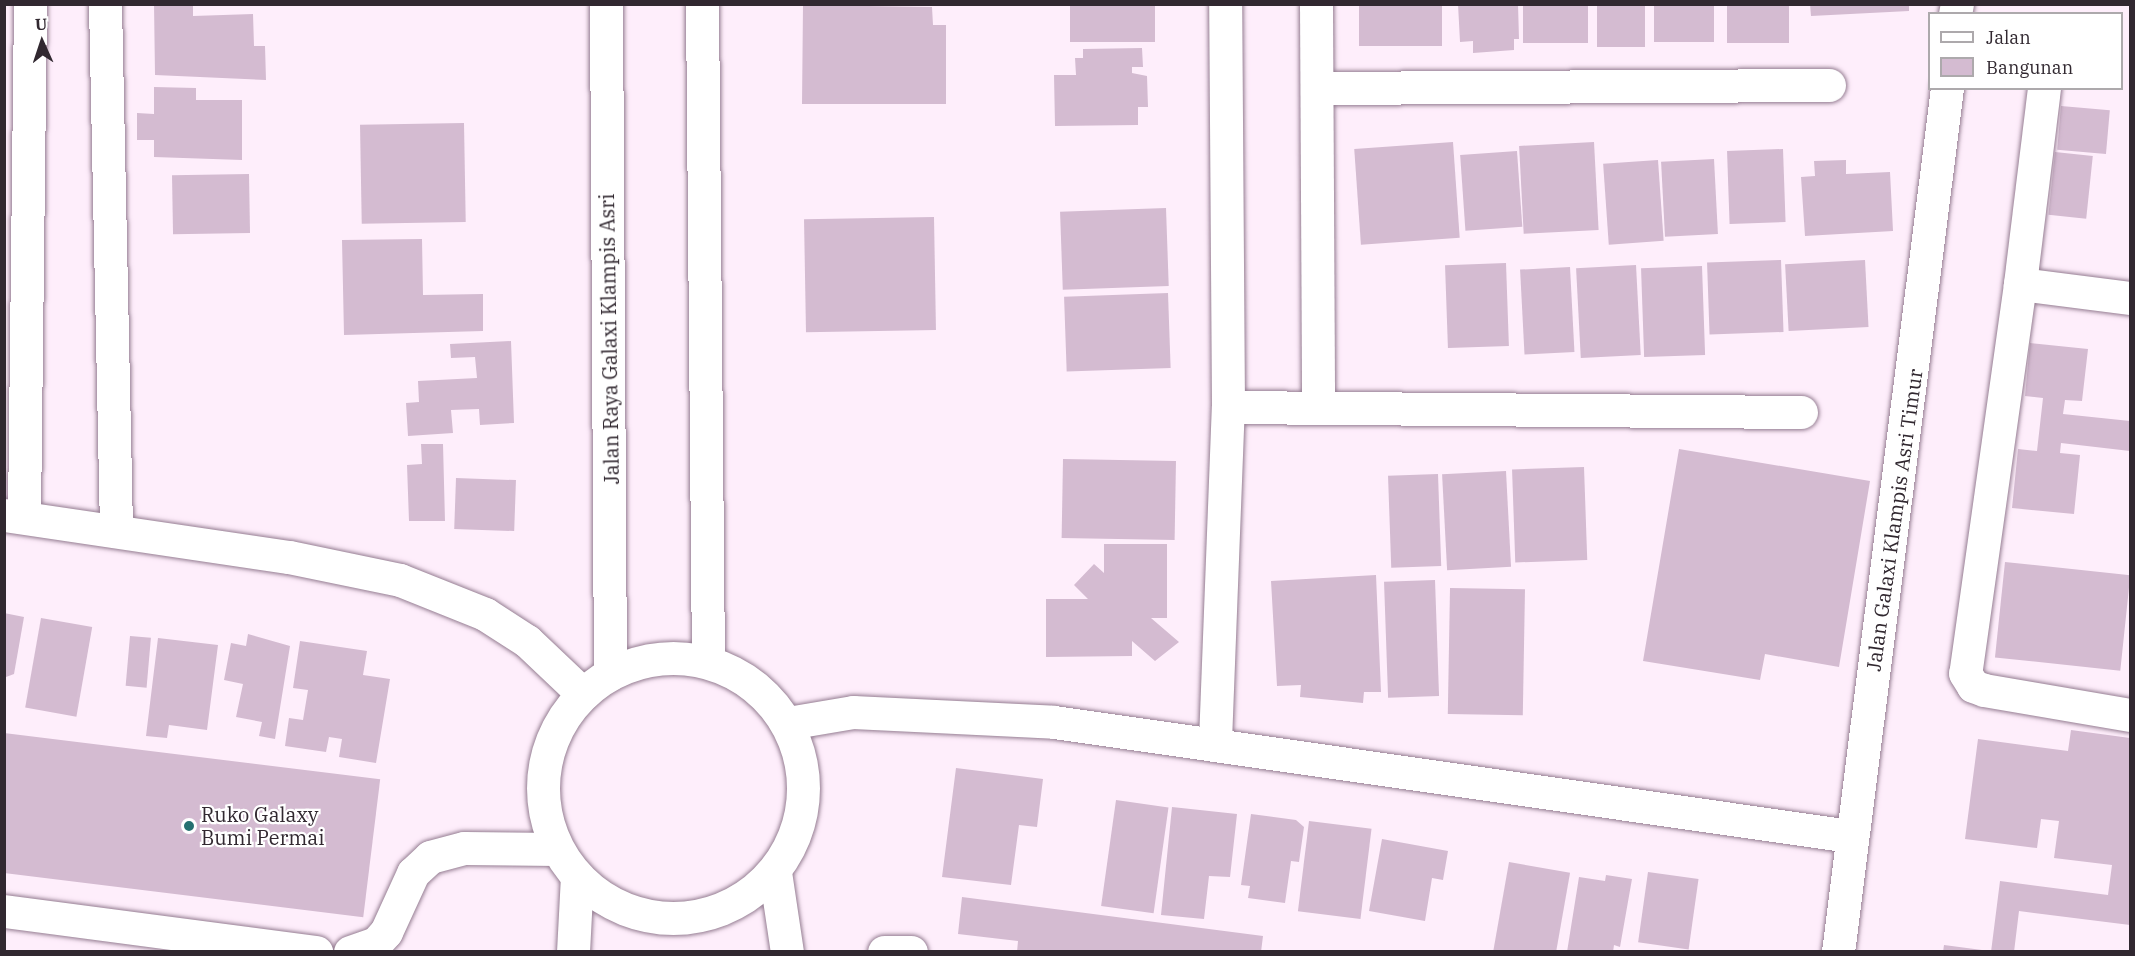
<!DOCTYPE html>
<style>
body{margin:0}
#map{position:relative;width:2135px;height:956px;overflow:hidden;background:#feeefb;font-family:"IBM Plex Serif",serif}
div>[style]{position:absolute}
.building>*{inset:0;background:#d4bbd1;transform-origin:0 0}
.roads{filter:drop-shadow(0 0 2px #957d92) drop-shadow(0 0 2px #957d92)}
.street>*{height:33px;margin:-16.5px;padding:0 16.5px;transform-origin:16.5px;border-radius:16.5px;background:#fff}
.street>.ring{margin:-16.5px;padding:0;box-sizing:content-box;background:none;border:33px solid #fff;border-radius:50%}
.dots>*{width:16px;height:16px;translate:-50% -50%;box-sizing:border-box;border:3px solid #fff;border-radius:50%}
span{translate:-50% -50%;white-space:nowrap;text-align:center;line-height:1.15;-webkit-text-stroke:4.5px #fff;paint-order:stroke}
.street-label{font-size:20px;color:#312830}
.poi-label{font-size:20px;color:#312830}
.left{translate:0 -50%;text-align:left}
.frame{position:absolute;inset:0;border:6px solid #312830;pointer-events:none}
.legend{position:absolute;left:1928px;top:12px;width:195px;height:78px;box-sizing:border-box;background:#fff;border:2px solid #ada9ac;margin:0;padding:8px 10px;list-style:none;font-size:18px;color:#312830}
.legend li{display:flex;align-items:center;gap:12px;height:30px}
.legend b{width:30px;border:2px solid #ada9ac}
.north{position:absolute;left:12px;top:12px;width:60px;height:60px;-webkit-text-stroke:4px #fff;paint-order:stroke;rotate:357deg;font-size:16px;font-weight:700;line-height:24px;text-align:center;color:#312830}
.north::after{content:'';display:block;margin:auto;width:21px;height:27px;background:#312830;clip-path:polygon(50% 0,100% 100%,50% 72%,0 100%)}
</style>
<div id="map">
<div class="building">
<i style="clip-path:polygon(154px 4px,193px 4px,193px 16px,253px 14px,254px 46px,265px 46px,266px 80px,155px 75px)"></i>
<i style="left:1070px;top:4px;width:85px;height:38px"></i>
<i style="left:1359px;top:4px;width:83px;height:42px"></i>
<i style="clip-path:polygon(1458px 4px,1518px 4px,1519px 39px,1514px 39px,1514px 50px,1473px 53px,1473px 41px,1460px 42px)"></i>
<i style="left:1523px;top:4px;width:65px;height:39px"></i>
<i style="left:1597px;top:4px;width:48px;height:43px"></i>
<i style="left:1654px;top:4px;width:60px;height:38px"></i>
<i style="left:1727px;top:4px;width:62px;height:39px"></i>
<i style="clip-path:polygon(1810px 4px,1909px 4px,1909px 11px,1811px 16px)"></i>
<i style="clip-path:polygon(803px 5px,932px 7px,933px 25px,946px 25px,946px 104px,802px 104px)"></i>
<i style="clip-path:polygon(1142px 48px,1143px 67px,1132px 67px,1132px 73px,1147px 76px,1148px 107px,1138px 107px,1138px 125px,1055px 126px,1054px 75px,1076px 75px,1075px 58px,1083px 58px,1083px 49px)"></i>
<i style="clip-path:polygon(154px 87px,196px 88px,196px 100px,242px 100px,242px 160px,154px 157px,154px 140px,137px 140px,137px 113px,154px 114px)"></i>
<i style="left:2061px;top:106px;width:49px;height:44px;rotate:5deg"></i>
<i style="left:464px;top:123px;width:99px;height:104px;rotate:89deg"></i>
<i style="left:1453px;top:142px;width:96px;height:99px;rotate:86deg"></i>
<i style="left:1594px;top:142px;width:88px;height:75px;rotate:87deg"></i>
<i style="left:1783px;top:149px;width:73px;height:56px;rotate:88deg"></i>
<i style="left:1517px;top:151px;width:76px;height:57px;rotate:86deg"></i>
<i style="left:2055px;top:152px;width:38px;height:63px;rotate:6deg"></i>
<i style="left:1714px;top:159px;width:75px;height:53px;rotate:87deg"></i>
<i style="left:1658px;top:160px;width:81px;height:55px;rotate:86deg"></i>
<i style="clip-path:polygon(1846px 160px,1846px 174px,1890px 172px,1893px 231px,1805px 236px,1801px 177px,1815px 176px,1814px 161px)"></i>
<i style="left:249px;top:174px;width:59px;height:77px;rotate:89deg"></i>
<i style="left:1166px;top:208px;width:78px;height:106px;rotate:88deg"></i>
<i style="left:934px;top:217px;width:113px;height:130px;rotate:89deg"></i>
<i style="clip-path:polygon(422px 239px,423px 295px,483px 294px,483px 331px,344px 335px,342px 240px)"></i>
<i style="left:1781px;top:260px;width:72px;height:74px;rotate:88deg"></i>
<i style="left:1865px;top:260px;width:67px;height:80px;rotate:87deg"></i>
<i style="left:1506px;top:263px;width:83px;height:61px;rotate:88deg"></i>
<i style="left:1636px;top:265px;width:90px;height:60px;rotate:87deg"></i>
<i style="left:1702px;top:266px;width:89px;height:61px;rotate:88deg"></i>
<i style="left:1570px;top:267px;width:85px;height:50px;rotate:87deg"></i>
<i style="left:1168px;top:293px;width:75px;height:104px;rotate:88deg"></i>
<i style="clip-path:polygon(511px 341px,514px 423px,480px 425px,479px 409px,451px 410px,453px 433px,408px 436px,406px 403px,419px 402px,418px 381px,477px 378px,475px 357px,451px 358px,450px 344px)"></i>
<i style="clip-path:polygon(2030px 343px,2088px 349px,2082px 401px,2065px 400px,2063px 414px,2130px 421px,2130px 451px,2061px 443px,2060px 453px,2080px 455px,2074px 514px,2012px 508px,2018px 449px,2037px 451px,2043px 398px,2025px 396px)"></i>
<i style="clip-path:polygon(421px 444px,443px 444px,445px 521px,409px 521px,407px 465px,422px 464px)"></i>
<i style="clip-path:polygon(1679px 449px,1870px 481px,1839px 667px,1765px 654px,1760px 680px,1643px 661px)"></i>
<i style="left:1063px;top:459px;width:113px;height:79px;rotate:1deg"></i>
<i style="left:1584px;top:467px;width:93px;height:72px;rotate:88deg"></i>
<i style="left:1506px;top:471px;width:96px;height:64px;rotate:87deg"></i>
<i style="left:1438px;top:474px;width:92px;height:50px;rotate:88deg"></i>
<i style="left:456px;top:478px;width:60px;height:51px;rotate:2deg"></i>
<i style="clip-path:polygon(1104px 544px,1167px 544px,1167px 618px,1151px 618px,1179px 642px,1155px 661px,1132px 641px,1132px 656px,1046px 657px,1046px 599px,1088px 599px,1074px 585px,1094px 564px,1104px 573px)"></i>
<i style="left:2005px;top:562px;width:126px;height:96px;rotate:6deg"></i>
<i style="clip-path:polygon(1376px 575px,1381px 692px,1364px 692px,1363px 703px,1300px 697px,1301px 685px,1277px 686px,1271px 581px)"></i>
<i style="left:1435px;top:580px;width:116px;height:51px;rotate:88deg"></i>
<i style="left:1450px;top:588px;width:75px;height:126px;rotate:1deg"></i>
<i style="clip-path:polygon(4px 613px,24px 617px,14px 674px,6px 677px)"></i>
<i style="left:41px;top:618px;width:52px;height:91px;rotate:10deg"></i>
<i style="clip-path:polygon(248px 634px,290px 646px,275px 739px,259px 736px,262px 722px,236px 717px,243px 684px,224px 680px,231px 643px,246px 646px)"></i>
<i style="left:130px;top:636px;width:21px;height:50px;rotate:5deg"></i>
<i style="clip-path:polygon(158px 638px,218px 645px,207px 730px,169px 725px,167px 738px,146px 736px)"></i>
<i style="clip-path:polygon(300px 641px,367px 651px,363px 675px,390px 679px,376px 763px,339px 757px,342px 739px,329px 737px,326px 752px,285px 746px,289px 718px,303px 720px,308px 690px,293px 688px)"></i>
<i style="clip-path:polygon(2071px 730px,2130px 738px,2130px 925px,2019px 911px,2014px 952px,1991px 952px,2000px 881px,2108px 895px,2112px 865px,2054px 858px,2059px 821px,2041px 819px,2037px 848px,1965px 839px,1978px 739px,2068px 751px)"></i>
<i style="left:4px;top:733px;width:379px;height:139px;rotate:7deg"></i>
<i style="clip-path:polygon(956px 768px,1043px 779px,1037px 827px,1019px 825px,1011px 885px,942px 877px)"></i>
<i style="left:1116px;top:800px;width:53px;height:107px;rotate:8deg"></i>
<i style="clip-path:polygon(1172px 807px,1237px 814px,1230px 877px,1209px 876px,1204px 919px,1161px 915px)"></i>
<i style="clip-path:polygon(1251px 814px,1296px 820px,1304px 827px,1299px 862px,1291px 861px,1285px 903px,1248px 898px,1250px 886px,1241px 885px)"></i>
<i style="left:1309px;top:821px;width:63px;height:91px;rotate:7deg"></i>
<i style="clip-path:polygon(1382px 839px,1448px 851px,1443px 880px,1432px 878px,1425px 921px,1369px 911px)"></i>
<i style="left:1509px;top:862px;width:62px;height:91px;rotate:10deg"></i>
<i style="left:1648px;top:872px;width:51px;height:71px;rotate:8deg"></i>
<i style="clip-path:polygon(1606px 875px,1632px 879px,1620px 947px,1614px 945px,1613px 952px,1567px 952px,1579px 877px,1605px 881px)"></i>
<i style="clip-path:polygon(962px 897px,1263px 936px,1261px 952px,1017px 952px,1018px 941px,958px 934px)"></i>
<i style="clip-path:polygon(1944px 945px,1982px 950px,1982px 952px,1943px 952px)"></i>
</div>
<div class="roads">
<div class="street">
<i style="left:105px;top:4px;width:525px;rotate:88.8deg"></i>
<i style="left:606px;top:4px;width:670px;rotate:89.66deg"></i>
<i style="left:702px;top:4px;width:658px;rotate:89.48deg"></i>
<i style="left:1316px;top:4px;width:404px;rotate:89.7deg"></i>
<i style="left:1955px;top:14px;width:10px;rotate:-79deg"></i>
<i style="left:1317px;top:88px;width:512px;rotate:-0.34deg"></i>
<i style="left:2044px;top:88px;width:197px;rotate:97deg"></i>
<i style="left:2020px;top:284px;width:111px;rotate:7.3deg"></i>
<i style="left:2020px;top:284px;width:393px;rotate:98deg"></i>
<i style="left:1965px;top:673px;width:15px;rotate:58deg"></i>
<i style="left:1973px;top:686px;width:12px;rotate:20deg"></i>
<i style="left:1984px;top:690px;width:148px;rotate:9.7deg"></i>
<i style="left:1228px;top:407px;width:573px;rotate:0.5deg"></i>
<i style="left:4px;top:515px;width:288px;rotate:8.4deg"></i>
<i style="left:289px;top:557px;width:113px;rotate:11.7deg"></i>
<i style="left:400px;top:580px;width:92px;rotate:21.8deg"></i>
<i style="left:485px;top:614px;width:50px;rotate:32.7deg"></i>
<i style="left:527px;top:641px;width:77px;rotate:43.4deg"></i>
<i style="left:24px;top:516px;width:512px;rotate:-89.33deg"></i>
<i class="ring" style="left:543px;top:658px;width:227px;height:227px"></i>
<i style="left:788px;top:723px;width:66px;rotate:-9.6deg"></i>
<i style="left:853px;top:712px;width:201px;rotate:2.8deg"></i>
<i style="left:1054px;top:722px;width:804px;rotate:8.15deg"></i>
<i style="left:1215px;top:741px;width:334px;rotate:-87.8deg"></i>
<i style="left:1228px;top:407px;width:403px;rotate:-90.4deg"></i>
<i style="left:775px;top:872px;width:81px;rotate:81.5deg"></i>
<i style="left:4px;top:911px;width:315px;rotate:7.5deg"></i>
<i style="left:350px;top:952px;width:28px;rotate:-19deg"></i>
<i style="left:376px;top:943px;width:15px;rotate:-48deg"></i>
<i style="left:386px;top:932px;width:65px;rotate:-65.4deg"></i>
<i style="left:413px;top:873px;width:23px;rotate:-43deg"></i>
<i style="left:430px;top:857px;width:35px;rotate:-15deg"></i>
<i style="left:464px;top:848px;width:93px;rotate:0.6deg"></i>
<i style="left:573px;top:952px;width:76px;rotate:-87deg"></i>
<i style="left:884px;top:952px;width:27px"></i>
<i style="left:1838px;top:952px;width:871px;rotate:-82.81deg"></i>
</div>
</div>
<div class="dots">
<i style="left:189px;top:826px;background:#257070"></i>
</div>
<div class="street-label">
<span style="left:609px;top:339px;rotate:-91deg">Jalan Raya Galaxi Klampis Asri</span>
<span style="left:1894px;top:520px;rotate:-82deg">Jalan Galaxi Klampis Asri Timur</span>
</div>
<div class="poi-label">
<span class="left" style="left:201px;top:826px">Ruko Galaxy<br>Bumi Permai</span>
</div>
<div class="frame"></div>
<ul class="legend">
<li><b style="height:8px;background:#fff"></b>Jalan</li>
<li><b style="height:16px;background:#d4bbd1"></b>Bangunan</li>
</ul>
<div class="north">U</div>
</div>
